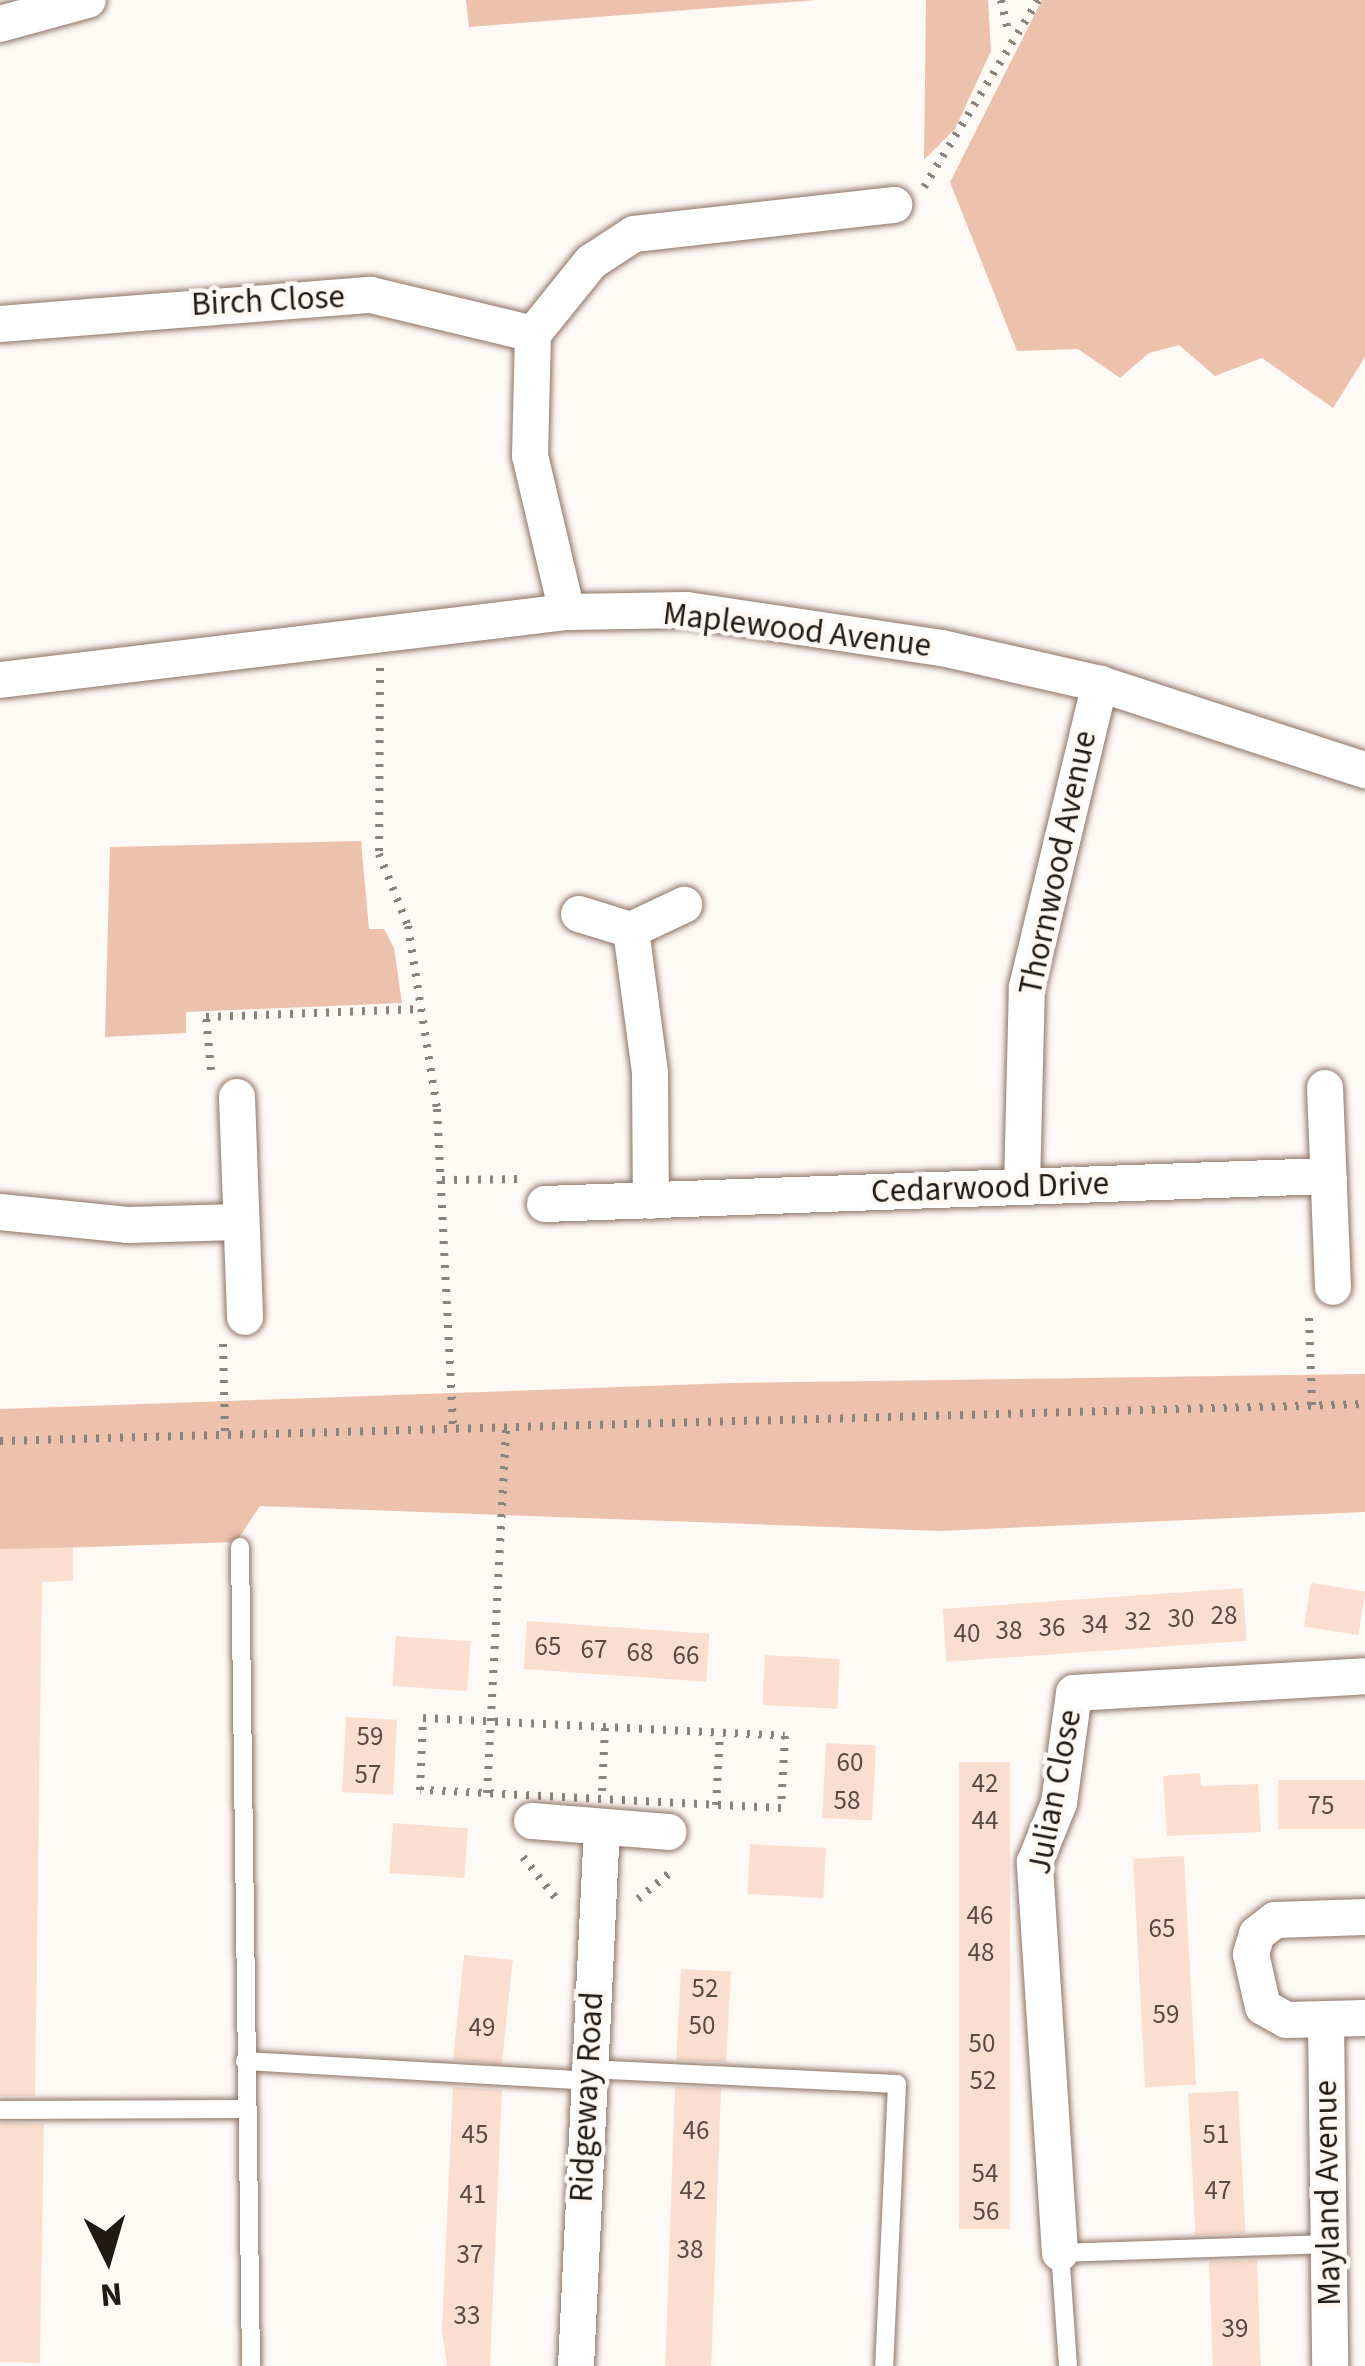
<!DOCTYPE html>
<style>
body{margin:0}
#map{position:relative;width:1365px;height:2366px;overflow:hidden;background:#fff9f6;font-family:"Source Sans 3",sans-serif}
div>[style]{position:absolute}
.green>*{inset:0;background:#ecc2ac}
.building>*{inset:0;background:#fadfd1;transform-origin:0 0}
.path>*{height:8px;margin-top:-4px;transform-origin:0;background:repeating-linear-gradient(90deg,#8a827d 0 3px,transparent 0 12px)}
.roads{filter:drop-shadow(0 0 3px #8d7365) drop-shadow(0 0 3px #8d7365)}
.service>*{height:18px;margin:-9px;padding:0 9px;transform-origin:9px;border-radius:9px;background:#fff}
.minor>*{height:36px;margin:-18px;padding:0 18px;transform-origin:18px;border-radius:18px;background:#fff}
span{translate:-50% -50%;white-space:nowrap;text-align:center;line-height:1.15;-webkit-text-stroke:9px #fff9f6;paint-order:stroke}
.number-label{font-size:27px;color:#594a42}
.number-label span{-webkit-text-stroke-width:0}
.street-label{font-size:33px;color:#231913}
.north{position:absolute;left:48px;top:2198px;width:120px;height:120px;-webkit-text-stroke:9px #fff9f6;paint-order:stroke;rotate:175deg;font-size:33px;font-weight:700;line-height:48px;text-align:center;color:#231913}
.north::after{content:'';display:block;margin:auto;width:42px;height:54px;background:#231913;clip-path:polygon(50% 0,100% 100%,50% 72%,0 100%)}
</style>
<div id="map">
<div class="green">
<i style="clip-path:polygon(466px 0,817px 0,469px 27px)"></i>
<i style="clip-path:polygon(926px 0,988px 0,991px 51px,955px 129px,924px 160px)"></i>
<i style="clip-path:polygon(1042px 0,1365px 0,1365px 357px,1333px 408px,1262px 358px,1215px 376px,1179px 345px,1149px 353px,1120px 378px,1078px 349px,1017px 351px,950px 182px)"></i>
<i style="clip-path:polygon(361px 841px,369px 929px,384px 929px,394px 948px,402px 1003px,186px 1012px,186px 1033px,105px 1037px,110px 847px)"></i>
<i style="clip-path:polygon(1365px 1374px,1365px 1512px,939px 1531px,260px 1506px,236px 1542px,0 1550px,0 1409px,732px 1383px)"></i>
</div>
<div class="building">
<i style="clip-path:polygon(73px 1548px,73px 1581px,42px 1582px,35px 2096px,0 2096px,0 1549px)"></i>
<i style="left:1311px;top:1583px;width:55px;height:44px;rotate:9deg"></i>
<i style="left:1243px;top:1588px;width:53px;height:301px;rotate:86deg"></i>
<i style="left:527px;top:1621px;width:183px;height:48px;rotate:4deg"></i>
<i style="left:396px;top:1636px;width:75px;height:50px;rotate:4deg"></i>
<i style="left:765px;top:1655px;width:75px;height:50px;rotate:3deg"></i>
<i style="left:346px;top:1717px;width:51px;height:75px;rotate:3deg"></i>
<i style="left:826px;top:1743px;width:50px;height:75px;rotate:3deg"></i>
<i style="left:1010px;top:1762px;width:467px;height:51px;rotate:90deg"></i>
<i style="clip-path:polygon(1200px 1773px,1201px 1786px,1258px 1784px,1261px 1832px,1167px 1836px,1163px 1776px)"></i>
<i style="left:1365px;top:1780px;width:49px;height:87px;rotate:90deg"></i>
<i style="left:393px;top:1823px;width:75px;height:50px;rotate:4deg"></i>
<i style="left:750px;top:1844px;width:76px;height:50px;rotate:3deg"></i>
<i style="left:1184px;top:1856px;width:229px;height:51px;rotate:87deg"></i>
<i style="left:464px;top:1955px;width:49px;height:105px;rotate:6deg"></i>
<i style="left:681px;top:1969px;width:50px;height:91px;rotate:3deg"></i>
<i style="clip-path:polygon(453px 2087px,502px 2090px,490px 2366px,447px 2366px,442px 2330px)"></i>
<i style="left:675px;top:2087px;width:46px;height:279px;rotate:2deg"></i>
<i style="left:1238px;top:2091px;width:142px;height:50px;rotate:87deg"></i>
<i style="left:0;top:2123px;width:44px;height:239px;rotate:1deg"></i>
<i style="left:1257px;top:2260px;width:106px;height:48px;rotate:88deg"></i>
</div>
<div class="path">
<i style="left:1001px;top:0;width:35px;rotate:77deg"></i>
<i style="left:924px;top:187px;width:219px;rotate:-58.6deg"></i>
<i style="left:380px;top:668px;width:186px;rotate:90.3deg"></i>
<i style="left:379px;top:854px;width:78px;rotate:68.1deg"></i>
<i style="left:408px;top:926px;width:185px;rotate:81deg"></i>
<i style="left:437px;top:1109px;width:317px;rotate:87.1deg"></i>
<i style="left:211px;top:1070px;width:53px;rotate:-95.4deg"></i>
<i style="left:206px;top:1017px;width:215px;rotate:-2.1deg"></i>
<i style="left:442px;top:1180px;width:77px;rotate:-0.7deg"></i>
<i style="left:1309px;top:1318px;width:87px;rotate:88deg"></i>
<i style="left:223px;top:1344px;width:90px;rotate:88.7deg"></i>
<i style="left:0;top:1441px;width:1366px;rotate:-1.55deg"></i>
<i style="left:423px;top:1718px;width:362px;rotate:2.8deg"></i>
<i style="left:785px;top:1736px;width:72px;rotate:93.2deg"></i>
<i style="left:781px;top:1808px;width:361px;rotate:-177.1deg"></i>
<i style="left:420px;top:1790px;width:72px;rotate:-87.6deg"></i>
<i style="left:602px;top:1791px;width:63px;rotate:-87.3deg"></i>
<i style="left:487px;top:1793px;width:368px;rotate:-87deg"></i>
<i style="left:716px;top:1805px;width:72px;rotate:-86.8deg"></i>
<i style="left:523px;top:1857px;width:56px;rotate:51.5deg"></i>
<i style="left:638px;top:1899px;width:45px;rotate:-39.6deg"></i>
</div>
<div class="roads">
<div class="service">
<i style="left:240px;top:1547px;width:819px;rotate:89.23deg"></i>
<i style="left:245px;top:2061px;width:344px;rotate:3.3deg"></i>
<i style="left:588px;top:2069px;width:309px;rotate:2.8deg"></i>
<i style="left:897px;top:2084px;width:282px;rotate:92.6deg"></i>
<i style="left:0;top:2110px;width:245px;rotate:-0.2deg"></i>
<i style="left:1068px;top:2366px;width:113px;rotate:-94deg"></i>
<i style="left:1060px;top:2253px;width:268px;rotate:-1.9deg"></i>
</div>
<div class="minor">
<i style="left:0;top:24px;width:91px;rotate:-15.3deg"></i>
<i style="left:0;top:324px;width:372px;rotate:-4.5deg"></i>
<i style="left:371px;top:295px;width:167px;rotate:13.5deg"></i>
<i style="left:567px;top:612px;width:160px;rotate:-103.3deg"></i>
<i style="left:530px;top:456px;width:122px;rotate:-88.6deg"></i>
<i style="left:533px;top:334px;width:92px;rotate:-51.1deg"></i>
<i style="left:591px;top:262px;width:51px;rotate:-33.1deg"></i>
<i style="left:634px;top:234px;width:262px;rotate:-6.4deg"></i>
<i style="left:0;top:680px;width:571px;rotate:-6.84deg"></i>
<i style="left:567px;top:612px;width:120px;rotate:-1deg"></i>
<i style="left:687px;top:610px;width:258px;rotate:8.5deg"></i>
<i style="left:942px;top:648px;width:162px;rotate:12.8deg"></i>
<i style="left:1100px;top:684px;width:279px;rotate:18deg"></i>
<i style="left:579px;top:914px;width:54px;rotate:17.1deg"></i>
<i style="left:631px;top:930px;width:59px;rotate:-25.3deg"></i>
<i style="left:631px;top:930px;width:144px;rotate:82.4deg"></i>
<i style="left:650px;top:1073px;width:128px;rotate:89.6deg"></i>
<i style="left:1325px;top:1088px;width:199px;rotate:87.7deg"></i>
<i style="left:237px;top:1097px;width:220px;rotate:87.9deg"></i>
<i style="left:1022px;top:1187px;width:200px;rotate:-88.6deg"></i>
<i style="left:1027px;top:987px;width:312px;rotate:-76.5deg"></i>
<i style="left:545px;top:1204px;width:784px;rotate:-2.05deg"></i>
<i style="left:0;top:1212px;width:128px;rotate:5.8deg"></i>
<i style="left:127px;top:1225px;width:112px;rotate:-1.5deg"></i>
<i style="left:532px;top:1821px;width:137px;rotate:4.6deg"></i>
<i style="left:1365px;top:1917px;width:90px;rotate:178.1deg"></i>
<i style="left:1275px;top:1920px;width:23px;rotate:142deg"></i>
<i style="left:1257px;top:1934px;width:21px;rotate:107deg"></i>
<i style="left:1251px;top:1954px;width:54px;rotate:77.2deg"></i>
<i style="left:1263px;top:2007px;width:26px;rotate:29deg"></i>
<i style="left:1286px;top:2020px;width:79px;rotate:-1.5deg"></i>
<i style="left:1326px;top:2020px;width:346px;rotate:89.3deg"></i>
<i style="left:1060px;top:2253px;width:392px;rotate:-93.7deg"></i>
<i style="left:1035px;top:1862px;width:64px;rotate:-67.9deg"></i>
<i style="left:1059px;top:1803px;width:111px;rotate:-82.2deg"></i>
<i style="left:1074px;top:1693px;width:291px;rotate:-3.3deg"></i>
<i style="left:576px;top:2366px;width:540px;rotate:-87.24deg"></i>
</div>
</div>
<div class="number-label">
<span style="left:1224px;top:1616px">28</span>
<span style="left:1181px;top:1619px">30</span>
<span style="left:1138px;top:1622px">32</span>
<span style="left:1095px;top:1625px">34</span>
<span style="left:1052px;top:1628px">36</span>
<span style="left:1009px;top:1631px">38</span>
<span style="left:967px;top:1634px">40</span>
<span style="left:548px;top:1647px">65</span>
<span style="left:594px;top:1650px">67</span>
<span style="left:640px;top:1653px">68</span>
<span style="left:686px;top:1656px">66</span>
<span style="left:370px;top:1737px">59</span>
<span style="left:850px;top:1763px">60</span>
<span style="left:368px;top:1775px">57</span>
<span style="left:985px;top:1784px">42</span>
<span style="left:847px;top:1801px">58</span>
<span style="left:1321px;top:1806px">75</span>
<span style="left:985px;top:1821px">44</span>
<span style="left:980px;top:1916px">46</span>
<span style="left:1162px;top:1929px">65</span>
<span style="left:981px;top:1953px">48</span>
<span style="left:705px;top:1989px">52</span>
<span style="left:1166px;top:2015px">59</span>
<span style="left:702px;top:2026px">50</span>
<span style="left:482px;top:2028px">49</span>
<span style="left:982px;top:2044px">50</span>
<span style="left:983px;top:2081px">52</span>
<span style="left:696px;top:2131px">46</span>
<span style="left:475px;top:2135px">45</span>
<span style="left:1216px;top:2135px">51</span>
<span style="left:985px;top:2174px">54</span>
<span style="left:693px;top:2191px">42</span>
<span style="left:1218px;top:2191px">47</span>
<span style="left:473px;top:2195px">41</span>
<span style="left:986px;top:2212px">56</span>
<span style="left:690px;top:2250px">38</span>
<span style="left:470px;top:2255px">37</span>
<span style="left:467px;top:2316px">33</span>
<span style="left:1235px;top:2329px">39</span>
</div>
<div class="street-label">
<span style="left:268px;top:301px;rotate:-3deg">Birch Close</span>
<span style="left:797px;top:630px;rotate:7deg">Maplewood Avenue</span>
<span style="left:1058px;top:863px;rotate:-78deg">Thornwood Avenue</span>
<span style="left:990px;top:1188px;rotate:-2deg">Cedarwood Drive</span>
<span style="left:1055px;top:1792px;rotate:-79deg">Julian Close</span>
<span style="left:587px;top:2097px;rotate:-87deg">Ridgeway Road</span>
<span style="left:1328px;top:2193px;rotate:-91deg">Mayland Avenue</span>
</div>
<div class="north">N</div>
</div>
